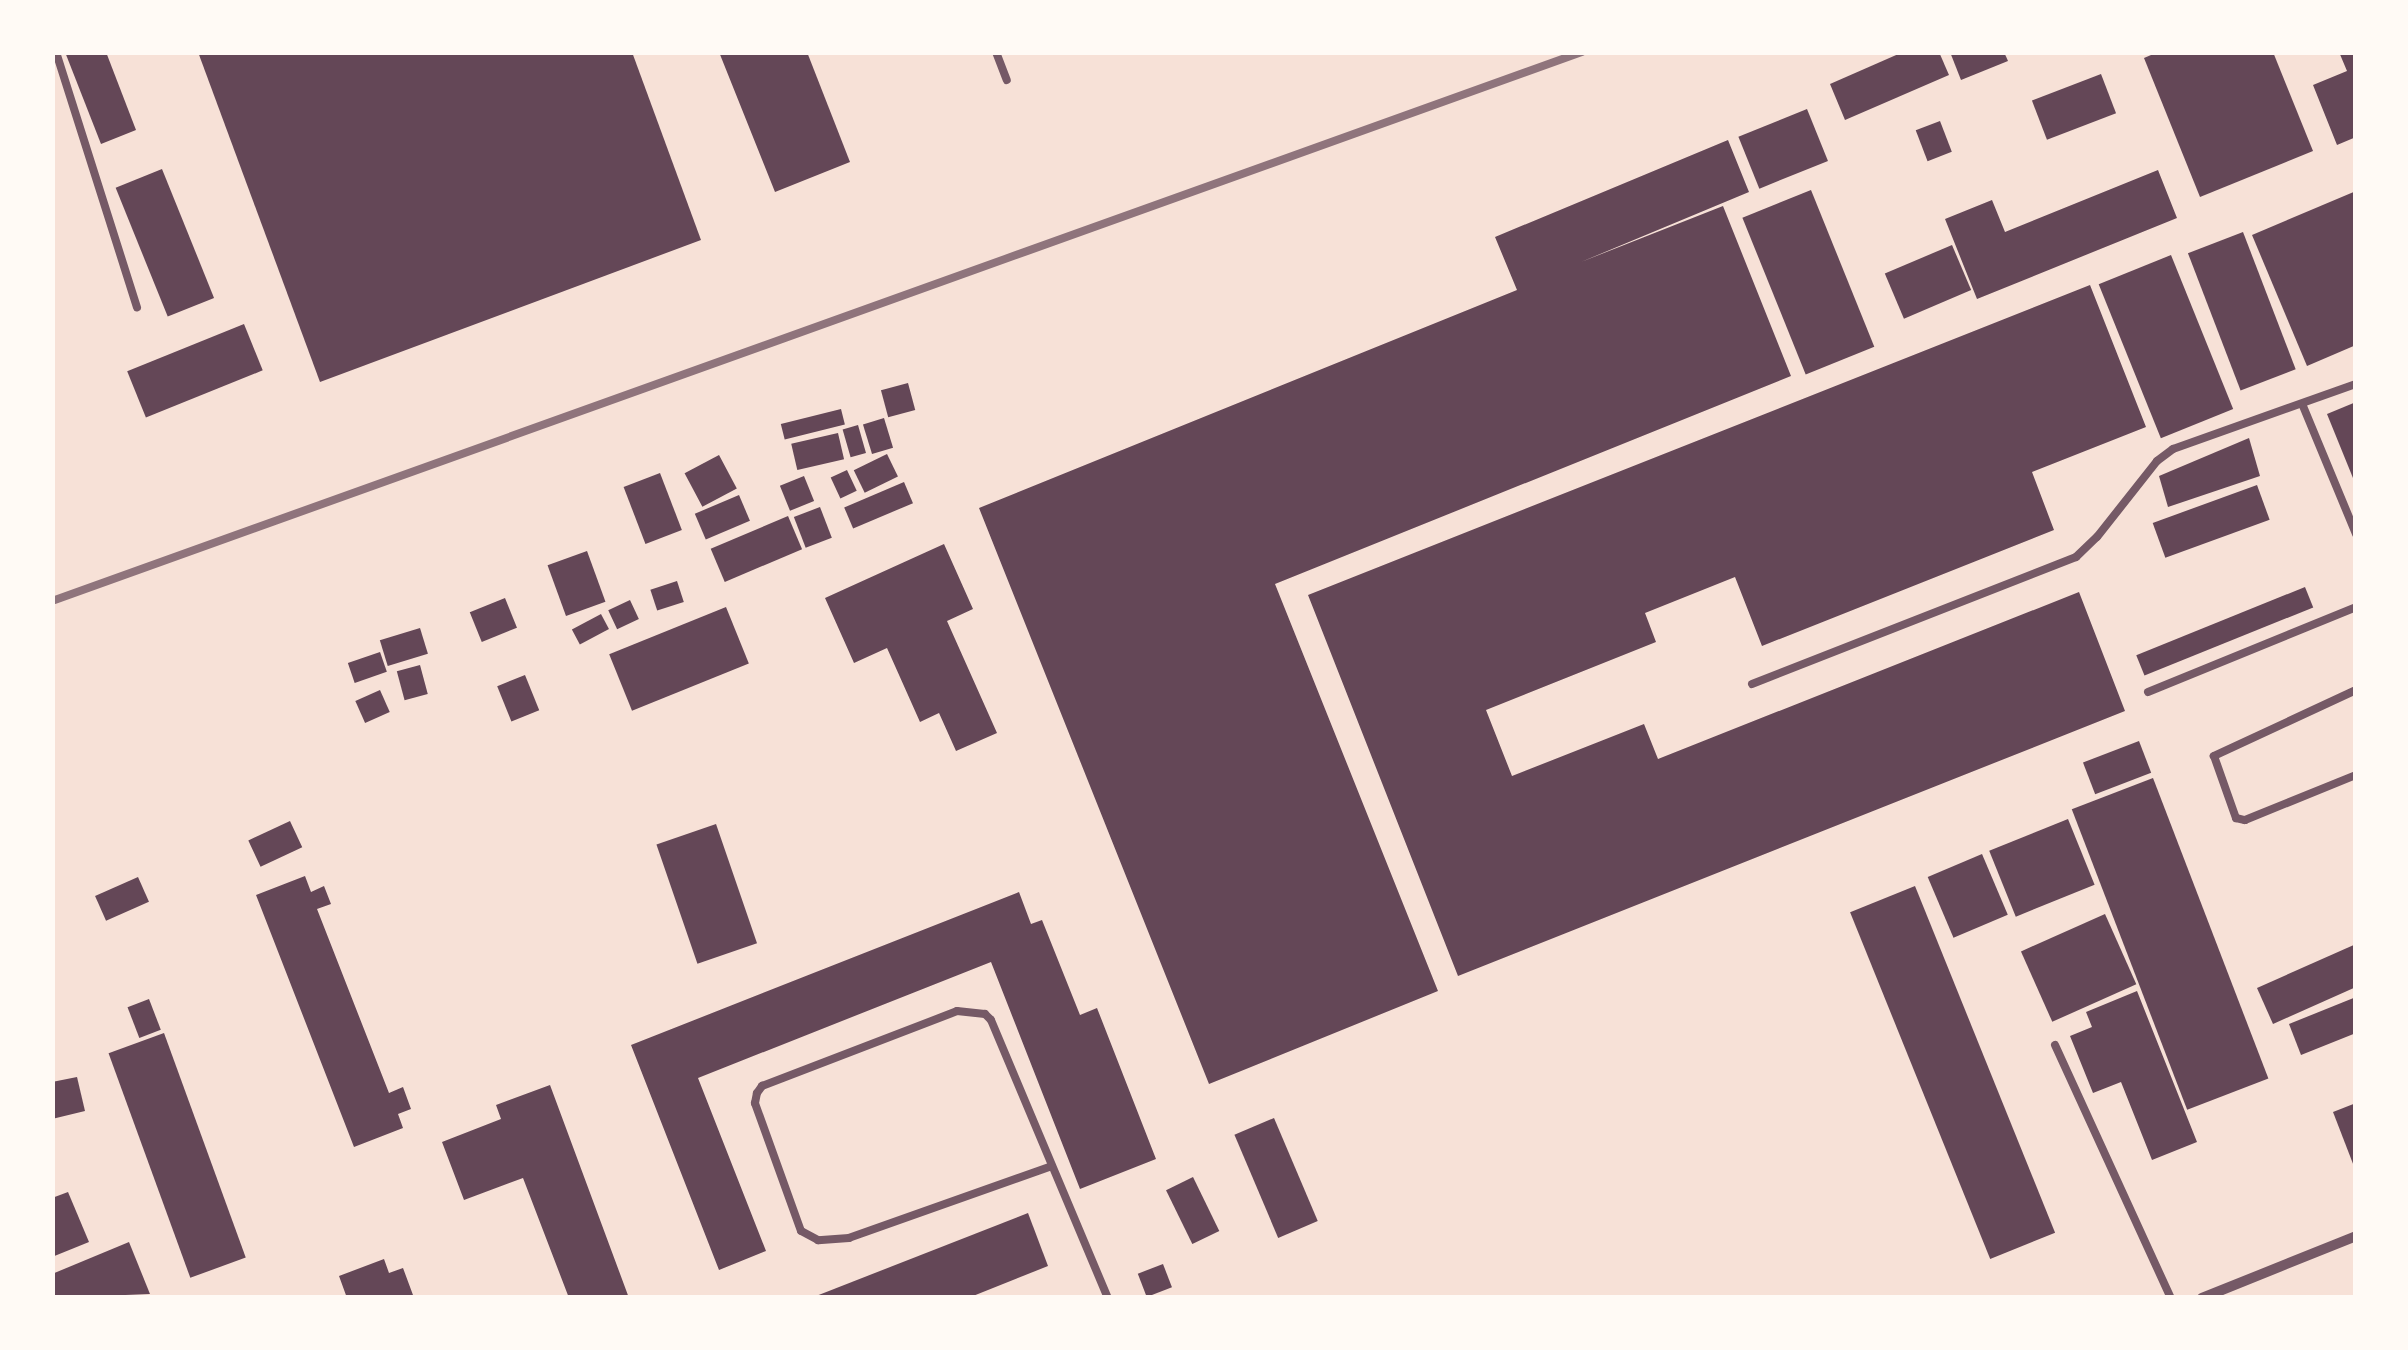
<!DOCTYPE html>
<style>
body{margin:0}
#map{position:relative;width:2408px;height:1350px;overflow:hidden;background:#f7e1d7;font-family:Overpass,sans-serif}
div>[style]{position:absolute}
.building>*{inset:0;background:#644757;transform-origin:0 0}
.service>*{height:8px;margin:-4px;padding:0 4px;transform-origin:4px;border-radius:4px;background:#755966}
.minor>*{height:10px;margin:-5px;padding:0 5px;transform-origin:5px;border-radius:5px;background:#755966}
.rail>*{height:8px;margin:-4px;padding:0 4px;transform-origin:4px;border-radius:4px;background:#8f747c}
span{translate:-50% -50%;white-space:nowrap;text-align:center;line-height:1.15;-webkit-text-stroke:10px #fffaf5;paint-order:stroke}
.frame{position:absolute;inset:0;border:55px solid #fffaf5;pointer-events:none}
</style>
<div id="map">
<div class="building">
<i style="clip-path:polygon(65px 52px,106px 52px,136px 130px,101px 144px)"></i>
<i style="clip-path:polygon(198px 52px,632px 52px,701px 240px,320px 382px)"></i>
<i style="clip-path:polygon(719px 52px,807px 52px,850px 162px,775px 192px)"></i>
<i style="clip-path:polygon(1903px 52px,1939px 52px,1949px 75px,1845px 120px,1830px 84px)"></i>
<i style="clip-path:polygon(1950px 52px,2004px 52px,2008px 61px,1961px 80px)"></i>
<i style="clip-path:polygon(2158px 52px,2273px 52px,2313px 151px,2200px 197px,2144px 58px)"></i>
<i style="clip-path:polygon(2339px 52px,2356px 52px,2356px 137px,2337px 145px,2313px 85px,2347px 71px)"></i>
<i style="left:2101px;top:74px;width:42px;height:74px;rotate:69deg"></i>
<i style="left:1807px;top:109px;width:56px;height:74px;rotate:68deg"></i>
<i style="left:1940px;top:121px;width:33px;height:26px;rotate:69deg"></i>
<i style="clip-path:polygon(1728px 140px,1749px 192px,1581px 262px,1723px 206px,1791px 376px,1275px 584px,1438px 991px,1209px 1084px,979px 508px,1517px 290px,1495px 237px)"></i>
<i style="left:162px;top:169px;width:139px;height:50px;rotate:68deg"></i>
<i style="clip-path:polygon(2158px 170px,2177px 218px,1977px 299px,1945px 219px,1992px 200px,2005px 232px)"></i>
<i style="left:1811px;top:190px;width:169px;height:74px;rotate:68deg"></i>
<i style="clip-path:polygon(2356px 191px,2356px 345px,2307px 366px,2252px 235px)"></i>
<i style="left:2243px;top:232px;width:147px;height:59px;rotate:69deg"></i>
<i style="left:1952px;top:245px;width:49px;height:73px;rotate:67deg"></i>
<i style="left:2171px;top:255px;width:166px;height:78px;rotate:68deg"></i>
<i style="clip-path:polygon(2090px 285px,2146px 427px,2032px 472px,2054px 530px,1762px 646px,1735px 577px,1645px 613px,1656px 642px,1486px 710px,1512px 776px,1644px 724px,1658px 759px,2079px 592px,2125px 711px,1458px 976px,1308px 595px)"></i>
<i style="left:244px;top:324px;width:50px;height:126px;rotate:68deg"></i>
<i style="left:908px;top:383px;width:28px;height:28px;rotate:75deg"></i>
<i style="clip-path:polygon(2356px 402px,2356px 483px,2355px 483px,2327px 414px)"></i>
<i style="left:841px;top:409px;width:16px;height:62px;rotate:76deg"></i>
<i style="left:884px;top:418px;width:31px;height:22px;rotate:73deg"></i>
<i style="left:858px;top:425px;width:29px;height:16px;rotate:74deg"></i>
<i style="left:838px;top:433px;width:27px;height:48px;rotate:77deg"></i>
<i style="clip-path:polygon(2249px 438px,2260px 476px,2168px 507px,2159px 476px)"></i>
<i style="left:887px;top:454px;width:25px;height:37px;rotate:64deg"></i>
<i style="left:719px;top:455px;width:38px;height:39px;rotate:62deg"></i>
<i style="left:847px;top:470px;width:23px;height:18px;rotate:65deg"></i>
<i style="left:660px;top:473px;width:61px;height:39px;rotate:69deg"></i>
<i style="left:804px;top:476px;width:27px;height:26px;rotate:68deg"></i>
<i style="left:904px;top:482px;width:23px;height:65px;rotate:67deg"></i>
<i style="left:2257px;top:485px;width:37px;height:111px;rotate:70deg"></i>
<i style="left:739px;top:495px;width:28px;height:48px;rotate:67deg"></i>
<i style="left:820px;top:507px;width:33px;height:28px;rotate:69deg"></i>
<i style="left:788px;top:516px;width:36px;height:84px;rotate:67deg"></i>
<i style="clip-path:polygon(944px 544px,973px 609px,947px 621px,997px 733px,956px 751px,939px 713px,920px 722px,887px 648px,854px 663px,825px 598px)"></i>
<i style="left:587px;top:551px;width:54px;height:42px;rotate:70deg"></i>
<i style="left:677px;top:581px;width:22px;height:28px;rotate:72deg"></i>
<i style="left:2305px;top:587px;width:22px;height:182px;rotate:68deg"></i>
<i style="left:505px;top:598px;width:32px;height:38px;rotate:68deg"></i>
<i style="left:630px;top:600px;width:21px;height:24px;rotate:65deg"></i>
<i style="left:726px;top:607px;width:61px;height:126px;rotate:68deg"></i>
<i style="left:601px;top:614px;width:17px;height:33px;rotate:62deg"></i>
<i style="left:420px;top:628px;width:27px;height:42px;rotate:73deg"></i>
<i style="left:380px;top:652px;width:21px;height:34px;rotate:71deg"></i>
<i style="left:420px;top:665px;width:30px;height:24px;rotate:75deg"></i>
<i style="left:525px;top:675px;width:38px;height:30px;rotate:68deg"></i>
<i style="left:380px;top:690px;width:24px;height:27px;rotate:66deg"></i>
<i style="left:2139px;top:741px;width:34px;height:60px;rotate:69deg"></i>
<i style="left:2153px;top:778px;width:322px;height:87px;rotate:69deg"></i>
<i style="left:2068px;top:819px;width:71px;height:85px;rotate:68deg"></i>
<i style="left:290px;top:821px;width:29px;height:46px;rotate:65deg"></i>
<i style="left:716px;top:824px;width:126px;height:63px;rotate:71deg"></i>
<i style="left:1982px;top:854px;width:66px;height:59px;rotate:67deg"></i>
<i style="clip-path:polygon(305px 876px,311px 892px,324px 886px,331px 904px,317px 909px,389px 1093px,403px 1087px,411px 1109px,398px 1114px,403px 1128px,354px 1147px,256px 895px)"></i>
<i style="left:138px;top:877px;width:27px;height:47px;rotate:66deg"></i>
<i style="left:1915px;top:886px;width:374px;height:70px;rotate:68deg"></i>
<i style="clip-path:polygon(1019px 892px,1031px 924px,1042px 920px,1080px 1015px,1097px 1008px,1156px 1159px,1080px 1189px,991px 962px,698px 1078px,766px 1251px,719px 1270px,631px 1045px)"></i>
<i style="left:2105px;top:914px;width:77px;height:92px;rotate:66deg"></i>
<i style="clip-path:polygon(2356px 944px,2356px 987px,2273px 1024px,2257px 988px)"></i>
<i style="clip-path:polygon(2137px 991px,2197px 1142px,2152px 1160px,2121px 1082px,2093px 1093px,2070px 1036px,2092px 1027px,2086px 1012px)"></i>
<i style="clip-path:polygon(2356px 997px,2356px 1033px,2301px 1055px,2289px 1024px)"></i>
<i style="left:149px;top:999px;width:33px;height:23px;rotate:69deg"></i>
<i style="left:164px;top:1033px;width:239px;height:59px;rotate:70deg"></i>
<i style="clip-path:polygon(77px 1077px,85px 1111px,52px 1119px,52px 1082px)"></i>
<i style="clip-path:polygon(550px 1085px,629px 1298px,569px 1298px,523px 1178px,464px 1200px,442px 1142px,501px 1119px,496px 1105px)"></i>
<i style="clip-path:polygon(2356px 1103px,2356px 1169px,2355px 1169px,2333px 1112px)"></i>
<i style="left:1274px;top:1118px;width:112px;height:43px;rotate:67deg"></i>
<i style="left:1193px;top:1177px;width:60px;height:30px;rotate:64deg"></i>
<i style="clip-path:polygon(68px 1192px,89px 1242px,52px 1257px,52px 1198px)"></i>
<i style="clip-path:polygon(1028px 1213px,1048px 1266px,968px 1298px,811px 1298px)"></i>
<i style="clip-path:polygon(129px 1242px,150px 1294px,52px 1298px,52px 1274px)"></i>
<i style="clip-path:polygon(384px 1259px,389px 1273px,403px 1268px,413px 1295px,347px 1298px,339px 1276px)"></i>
<i style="left:1163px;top:1264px;width:25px;height:27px;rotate:69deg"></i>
</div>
<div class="service">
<i style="left:56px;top:52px;width:268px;rotate:72.4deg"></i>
<i style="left:996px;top:52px;width:30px;rotate:69deg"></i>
<i style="left:2303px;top:406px;width:139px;rotate:67.5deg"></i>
<i style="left:1752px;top:684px;width:348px;rotate:-21.4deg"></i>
<i style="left:2076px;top:557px;width:29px;rotate:-44deg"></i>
<i style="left:2097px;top:537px;width:97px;rotate:-51.7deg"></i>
<i style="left:2157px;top:461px;width:20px;rotate:-37deg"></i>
<i style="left:2173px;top:449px;width:194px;rotate:-19.6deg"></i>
<i style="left:2356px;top:690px;width:157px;rotate:155.1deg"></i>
<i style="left:2214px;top:756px;width:66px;rotate:70.5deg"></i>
<i style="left:2236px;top:818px;width:9px;rotate:13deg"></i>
<i style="left:2245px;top:820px;width:120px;rotate:-22.1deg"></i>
<i style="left:2148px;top:692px;width:225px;rotate:-22.2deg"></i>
<i style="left:2055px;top:1045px;width:278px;rotate:65.4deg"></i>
<i style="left:1052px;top:1166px;width:215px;rotate:160.5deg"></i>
<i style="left:849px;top:1238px;width:31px;rotate:176deg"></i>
<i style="left:818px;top:1240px;width:19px;rotate:-152deg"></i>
<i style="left:801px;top:1231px;width:136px;rotate:-109.8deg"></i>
<i style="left:755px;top:1103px;width:10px;rotate:-79deg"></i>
<i style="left:757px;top:1093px;width:9px;rotate:-54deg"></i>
<i style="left:762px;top:1086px;width:209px;rotate:-21deg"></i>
<i style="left:957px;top:1011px;width:28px;rotate:6deg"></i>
<i style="left:985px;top:1014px;width:8px;rotate:45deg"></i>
<i style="left:991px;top:1020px;width:302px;rotate:67.2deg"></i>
</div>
<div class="minor">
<i style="left:2202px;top:1298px;width:166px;rotate:-21.9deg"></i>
</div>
<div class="rail">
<i style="left:52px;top:601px;width:1626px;rotate:-19.74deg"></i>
</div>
<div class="frame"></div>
</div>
